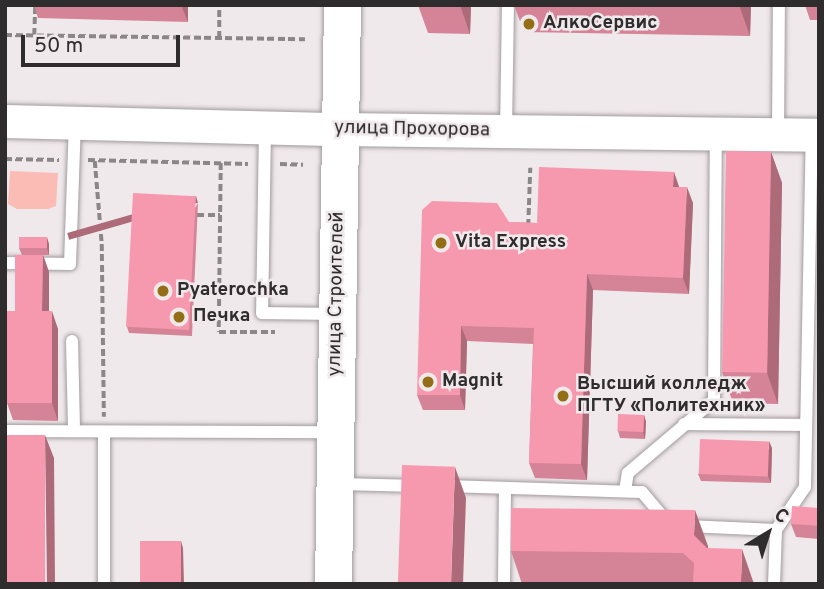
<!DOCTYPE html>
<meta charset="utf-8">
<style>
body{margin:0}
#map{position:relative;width:824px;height:589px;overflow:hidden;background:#f0e9ec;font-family:Overpass,sans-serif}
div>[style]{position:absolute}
.green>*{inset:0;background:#fbbcb6}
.path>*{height:3.5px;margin-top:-1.75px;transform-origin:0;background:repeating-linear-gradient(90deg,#8b8789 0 7px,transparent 0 10.5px)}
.roads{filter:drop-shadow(0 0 2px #a19b9e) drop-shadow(0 0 2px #a19b9e)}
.lane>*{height:12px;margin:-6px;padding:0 6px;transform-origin:6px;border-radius:6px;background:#fff}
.secondary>*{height:33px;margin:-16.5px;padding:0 16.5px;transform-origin:16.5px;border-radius:16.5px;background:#fff}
.primary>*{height:37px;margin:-18.5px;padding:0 18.5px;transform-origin:18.5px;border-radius:18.5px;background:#fff}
.wall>*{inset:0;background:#d48496}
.shaded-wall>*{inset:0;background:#ad6b7a;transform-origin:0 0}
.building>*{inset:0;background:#f799ae;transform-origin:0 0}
.dots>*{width:19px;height:19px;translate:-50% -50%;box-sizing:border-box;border:4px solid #f0e9ec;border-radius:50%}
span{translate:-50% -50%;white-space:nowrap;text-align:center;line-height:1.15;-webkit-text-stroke:5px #f0e9ec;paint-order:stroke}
.poi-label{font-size:19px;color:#2e2c2d;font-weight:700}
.left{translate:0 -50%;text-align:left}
.street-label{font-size:19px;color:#2e2c2d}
.frame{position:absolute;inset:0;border:7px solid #2e2c2d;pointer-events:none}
.north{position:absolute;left:733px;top:498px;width:70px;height:70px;-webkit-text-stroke:5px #f0e9ec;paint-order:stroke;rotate:38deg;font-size:19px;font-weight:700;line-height:28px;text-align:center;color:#2e2c2d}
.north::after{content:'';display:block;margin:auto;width:24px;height:32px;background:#2e2c2d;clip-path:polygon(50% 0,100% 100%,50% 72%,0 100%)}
.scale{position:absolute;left:21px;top:35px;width:159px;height:32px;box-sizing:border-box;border:4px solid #2e2c2d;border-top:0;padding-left:9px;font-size:21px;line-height:24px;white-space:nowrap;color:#2e2c2d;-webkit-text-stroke:5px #f0e9ec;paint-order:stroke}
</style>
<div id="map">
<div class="green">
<i style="clip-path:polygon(10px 171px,58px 173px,56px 206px,48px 209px,17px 209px,8px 204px)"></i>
</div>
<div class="path">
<i style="left:5px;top:35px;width:300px;rotate:0.8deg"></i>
<i style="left:34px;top:35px;width:30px;rotate:-88deg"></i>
<i style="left:219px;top:38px;width:33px;rotate:-90deg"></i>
<i style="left:5px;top:159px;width:54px;rotate:1.1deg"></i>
<i style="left:88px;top:160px;width:160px;rotate:1.4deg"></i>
<i style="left:95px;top:161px;width:83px;rotate:85.2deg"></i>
<i style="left:102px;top:244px;width:173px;rotate:89.3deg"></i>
<i style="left:221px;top:163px;width:169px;rotate:90.7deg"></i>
<i style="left:219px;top:332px;width:56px"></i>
<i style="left:280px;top:164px;width:23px;rotate:2deg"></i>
<i style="left:197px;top:215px;width:23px"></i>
<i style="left:528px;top:226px;width:58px;rotate:-88deg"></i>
</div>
<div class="roads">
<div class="lane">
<i style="left:265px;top:128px;width:185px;rotate:90.9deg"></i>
<i style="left:262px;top:313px;width:73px;rotate:0.8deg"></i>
<i style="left:506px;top:131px;width:126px;rotate:-89.1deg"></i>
<i style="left:778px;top:134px;width:129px;rotate:-89.6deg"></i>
<i style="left:5px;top:263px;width:65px;rotate:0.9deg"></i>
<i style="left:70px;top:264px;width:141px;rotate:-88deg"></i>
<i style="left:72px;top:341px;width:90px;rotate:88.7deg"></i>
<i style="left:684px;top:424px;width:122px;rotate:0.5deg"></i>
<i style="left:5px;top:431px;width:329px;rotate:0.2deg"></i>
<i style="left:339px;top:484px;width:80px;rotate:1.4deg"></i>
<i style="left:447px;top:486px;width:195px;rotate:1.8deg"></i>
<i style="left:642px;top:492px;width:39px;rotate:50deg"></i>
<i style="left:625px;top:491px;width:18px;rotate:-81deg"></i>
<i style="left:628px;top:473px;width:113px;rotate:-40.3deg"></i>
<i style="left:714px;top:400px;width:264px;rotate:-89.6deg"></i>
<i style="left:687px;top:526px;width:89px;rotate:2.6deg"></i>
<i style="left:776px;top:530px;width:54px;rotate:92.1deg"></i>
<i style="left:776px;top:530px;width:52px;rotate:-56deg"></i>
<i style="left:805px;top:487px;width:350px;rotate:-88.9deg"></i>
<i style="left:104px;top:584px;width:152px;rotate:-90deg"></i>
<i style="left:504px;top:584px;width:96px;rotate:-89.4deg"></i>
</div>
<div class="secondary">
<i style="left:5px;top:121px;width:334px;rotate:1.4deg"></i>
<i style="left:339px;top:129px;width:480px;rotate:0.7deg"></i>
</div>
<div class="primary">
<i style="left:333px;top:584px;width:579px;rotate:-89.11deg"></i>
</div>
</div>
<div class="wall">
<i style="clip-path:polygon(34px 5px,188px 5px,188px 22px,38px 18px)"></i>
<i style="clip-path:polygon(418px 5px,471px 5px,470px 34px,428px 33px)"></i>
<i style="clip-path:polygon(514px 5px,751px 5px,750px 36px,524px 32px)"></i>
<i style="clip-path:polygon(805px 5px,819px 5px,819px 20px,810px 20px)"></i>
<i style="clip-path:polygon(771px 152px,782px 183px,778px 404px,733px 403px,722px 372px)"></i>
<i style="clip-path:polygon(674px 172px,679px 187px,693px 203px,689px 294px,593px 290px,587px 480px,535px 478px,529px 463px,533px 344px,467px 341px,465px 410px,423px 410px,417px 395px,509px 222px,537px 223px)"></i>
<i style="clip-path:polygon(198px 203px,192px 336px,129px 333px,127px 327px)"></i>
<i style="clip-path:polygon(49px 244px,49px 255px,22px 255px,19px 248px)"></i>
<i style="clip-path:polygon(43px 255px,49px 272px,49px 311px,58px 329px,58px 421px,13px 420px,7px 403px,7px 370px,5px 369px,5px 311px,15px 311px)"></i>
<i style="clip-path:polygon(644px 415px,646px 422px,645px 439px,620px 438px,618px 431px)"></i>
<i style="clip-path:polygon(772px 448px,771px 483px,701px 481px,698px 474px)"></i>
<i style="clip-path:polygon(819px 508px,819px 539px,796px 537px,791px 524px)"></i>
<i style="clip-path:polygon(708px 546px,708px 548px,754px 584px,522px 584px,511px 551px)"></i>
</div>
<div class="shaded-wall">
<i style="clip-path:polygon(181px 5px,188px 5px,188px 22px)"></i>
<i style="clip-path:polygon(460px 5px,471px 5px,470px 34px)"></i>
<i style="clip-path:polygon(739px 5px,751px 5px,750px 36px)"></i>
<i style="clip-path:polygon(771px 152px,782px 183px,778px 404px,767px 373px)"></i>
<i style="clip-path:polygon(674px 172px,679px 187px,673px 187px)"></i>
<i style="clip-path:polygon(687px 187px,693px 203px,689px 294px,683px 278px)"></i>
<i style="left:196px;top:196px;width:7px;height:134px;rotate:74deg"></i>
<i style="clip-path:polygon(47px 237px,49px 244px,49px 255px,47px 248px)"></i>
<i style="clip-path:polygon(43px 255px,49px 272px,49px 329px,42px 311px)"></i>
<i style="clip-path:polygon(587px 274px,593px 290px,587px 480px,581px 464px)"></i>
<i style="clip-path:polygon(52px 311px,58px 329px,58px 421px,52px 403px)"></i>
<i style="clip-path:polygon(461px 326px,467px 341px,465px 410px,460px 395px)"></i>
<i style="clip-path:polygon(644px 415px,646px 422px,645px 439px,643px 432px)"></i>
<i style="clip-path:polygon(45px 435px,54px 458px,55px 584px,47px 584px)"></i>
<i style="clip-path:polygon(769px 441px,772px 448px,771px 483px,768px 476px)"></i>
<i style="clip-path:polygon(455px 467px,466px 498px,463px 584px,451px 584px)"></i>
<i style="clip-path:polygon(695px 510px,708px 546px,708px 572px,694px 535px)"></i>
<i style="clip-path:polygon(181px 541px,183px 548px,184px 584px,181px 584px)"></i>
<i style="clip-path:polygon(742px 549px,754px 584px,741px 584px)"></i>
</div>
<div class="building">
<i style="left:726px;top:151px;width:45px;height:221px;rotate:1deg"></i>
<i style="clip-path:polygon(539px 167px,674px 172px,673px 187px,687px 187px,683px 278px,587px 274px,581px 464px,529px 463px,534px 328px,461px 326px,460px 395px,417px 395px,422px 210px,432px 201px,497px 203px,509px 222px,537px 223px)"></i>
<i style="left:133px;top:193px;width:63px;height:134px;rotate:3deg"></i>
<i style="left:19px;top:237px;width:28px;height:11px"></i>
<i style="clip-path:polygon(15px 255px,43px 255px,42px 311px,52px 311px,52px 403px,7px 403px,7px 352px,5px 352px,5px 311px,15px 311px)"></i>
<i style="left:618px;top:414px;width:26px;height:17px;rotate:2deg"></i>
<i style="left:5px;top:435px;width:40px;height:149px"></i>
<i style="left:700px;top:439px;width:69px;height:35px;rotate:2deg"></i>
<i style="left:402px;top:465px;width:53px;height:119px;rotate:2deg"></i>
<i style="left:792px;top:506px;width:27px;height:18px;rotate:4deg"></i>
<i style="clip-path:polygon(511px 508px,695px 510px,694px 535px,707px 548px,742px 549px,741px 584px,693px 584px,694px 563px,683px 553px,511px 551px)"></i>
<i style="left:181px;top:541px;width:43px;height:41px;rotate:90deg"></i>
</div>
<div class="dots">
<i style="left:529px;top:24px;background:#936e16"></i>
<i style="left:441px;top:243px;background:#936e16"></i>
<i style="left:163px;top:291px;background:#936e16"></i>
<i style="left:179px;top:317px;background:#936e16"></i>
<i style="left:428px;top:382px;background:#936e16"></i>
<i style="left:563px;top:396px;background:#936e16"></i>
</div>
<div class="poi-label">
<span class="left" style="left:543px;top:24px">АлкоСервис</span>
<span class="left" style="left:455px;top:243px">Vita Express</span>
<span class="left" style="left:177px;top:291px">Pyaterochka</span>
<span class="left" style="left:193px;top:317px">Печка</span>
<span class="left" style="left:442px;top:382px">Magnit</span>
<span class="left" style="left:577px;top:396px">Высший колледж<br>ПГТУ «Политехник»</span>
</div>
<div class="street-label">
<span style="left:412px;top:130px;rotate:1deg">улица Прохорова</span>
<span style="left:337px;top:294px;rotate:-89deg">улица Строителей</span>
</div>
<div class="frame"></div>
<div class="north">С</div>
<div class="scale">50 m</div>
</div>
